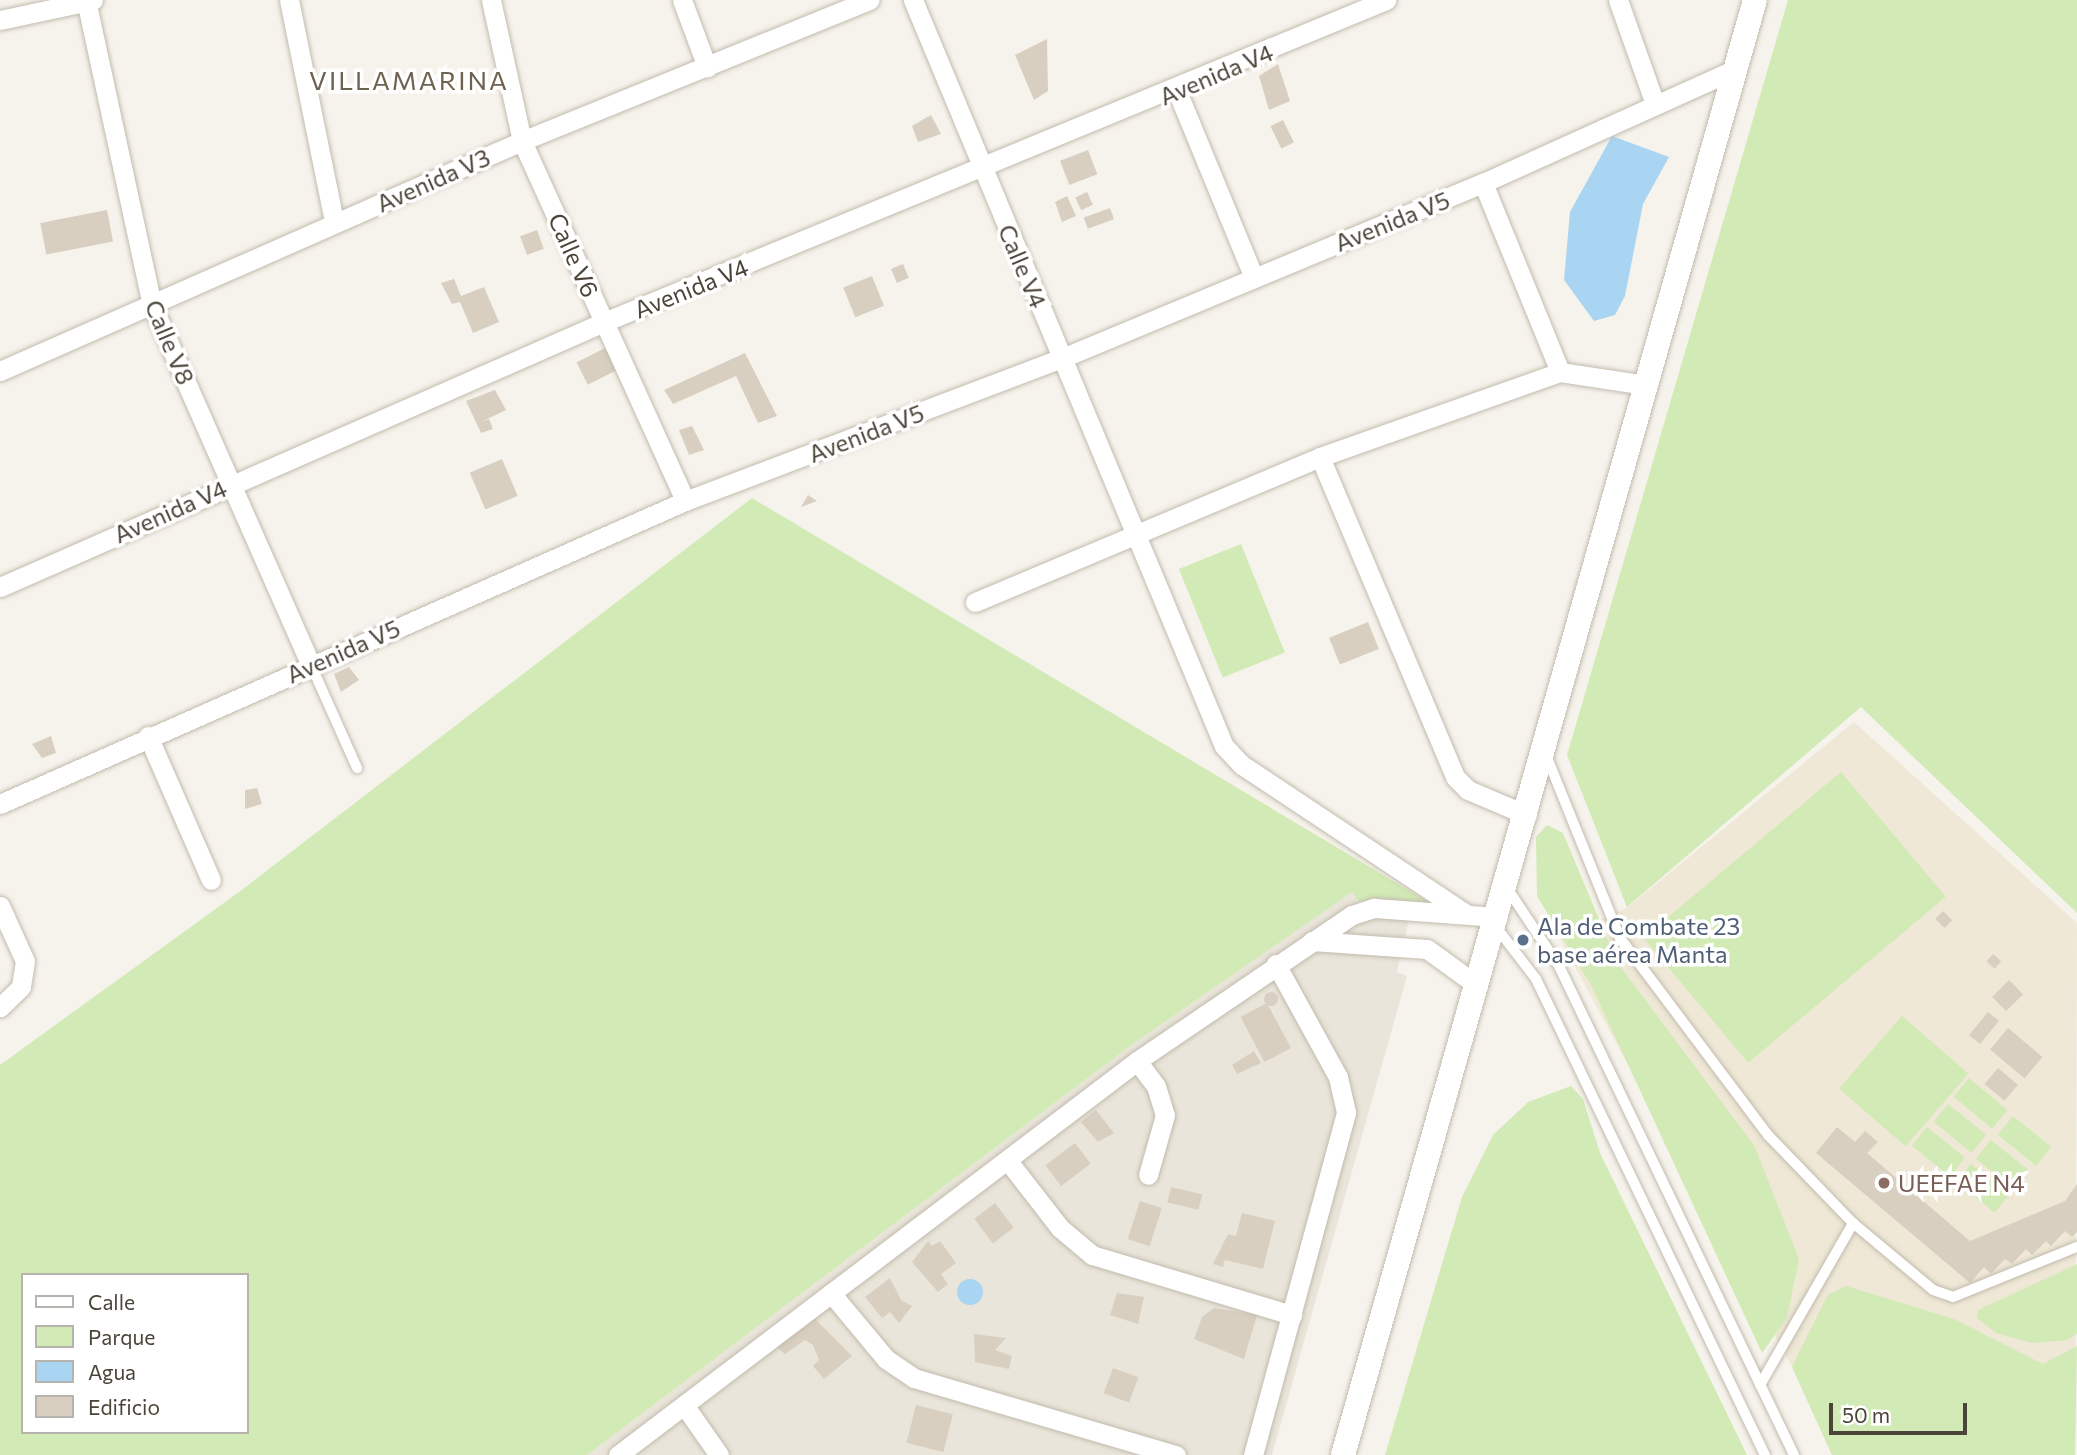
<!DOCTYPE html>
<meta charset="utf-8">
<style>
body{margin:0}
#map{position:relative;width:2077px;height:1455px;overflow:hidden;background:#f6f3ec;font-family:Commissioner,sans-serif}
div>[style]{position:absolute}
.residential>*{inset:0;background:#eae5da}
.education>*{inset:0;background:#efe8d6}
.green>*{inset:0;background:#d2eab5;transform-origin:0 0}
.water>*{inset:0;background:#a9d4f2}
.round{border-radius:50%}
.building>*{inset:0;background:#d8cfc1;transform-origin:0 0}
.roads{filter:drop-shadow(0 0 2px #c2bbae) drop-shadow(0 0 2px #c2bbae)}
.service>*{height:10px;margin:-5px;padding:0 5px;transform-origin:5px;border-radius:5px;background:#fff}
.minor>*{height:19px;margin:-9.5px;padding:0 9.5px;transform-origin:9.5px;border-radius:9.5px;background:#fff}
.tertiary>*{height:24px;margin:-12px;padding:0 12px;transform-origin:12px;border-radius:12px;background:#fff}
.dots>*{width:19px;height:19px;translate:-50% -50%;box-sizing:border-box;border:4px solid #fff;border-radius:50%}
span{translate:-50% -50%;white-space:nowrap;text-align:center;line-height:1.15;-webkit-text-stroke:7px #fff;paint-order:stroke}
.street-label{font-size:24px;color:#4b4439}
.service-label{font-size:24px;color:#4e5e75}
.left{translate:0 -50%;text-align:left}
.education-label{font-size:24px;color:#785e54}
.neighbourhood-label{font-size:26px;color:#6e6250;letter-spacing:2px}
.legend{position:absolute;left:21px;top:1273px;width:228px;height:161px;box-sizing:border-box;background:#fff;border:2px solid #b7b4b0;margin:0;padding:9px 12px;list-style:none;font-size:21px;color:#4b4439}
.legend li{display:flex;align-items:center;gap:14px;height:35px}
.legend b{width:35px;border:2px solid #b7b4b0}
.scale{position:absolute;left:1829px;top:1403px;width:138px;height:32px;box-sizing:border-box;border:4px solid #4b4439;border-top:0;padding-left:9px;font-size:21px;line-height:24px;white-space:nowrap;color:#4b4439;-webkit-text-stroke:5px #fff;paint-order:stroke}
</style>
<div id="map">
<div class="residential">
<i style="clip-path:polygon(1353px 891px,1359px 901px,1413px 901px,1397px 972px,1407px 976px,1272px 1455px,587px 1455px,1133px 1044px)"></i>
</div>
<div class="education">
<i style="clip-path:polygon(1854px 722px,2077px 923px,2075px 1455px,1832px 1455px,1792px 1367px,1560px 939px,1628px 907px)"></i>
</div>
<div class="green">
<i style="clip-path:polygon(1788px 0,2077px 0,2077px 913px,1861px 707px,1627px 907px,1567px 755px)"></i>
<i style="clip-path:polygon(evenodd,752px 498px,1430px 903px,1359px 901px,1352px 892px,1133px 1044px,587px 1455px,0 1455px,0 1065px,239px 892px,752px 498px,23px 1275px,247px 1275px,247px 1432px,23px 1432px,23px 1275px)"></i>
<i style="left:1241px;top:544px;width:117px;height:67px;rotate:68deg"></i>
<i style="left:1841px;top:772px;width:163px;height:258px;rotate:50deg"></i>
<i style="clip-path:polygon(1547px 825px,1563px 833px,1617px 962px,1755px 1147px,1799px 1259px,1787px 1318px,1762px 1353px,1591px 985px,1537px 896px,1536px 837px)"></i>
<i style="left:1902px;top:1016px;width:88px;height:96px;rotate:41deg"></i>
<i style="left:1969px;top:1078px;width:50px;height:24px;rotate:40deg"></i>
<i style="clip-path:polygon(1571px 1086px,1583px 1099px,1600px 1153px,1747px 1455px,1385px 1455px,1462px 1197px,1493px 1135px,1528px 1102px)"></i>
<i style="left:1948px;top:1104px;width:49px;height:23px;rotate:39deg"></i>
<i style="left:2013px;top:1116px;width:49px;height:24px;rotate:39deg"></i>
<i style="left:1927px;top:1127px;width:49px;height:24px;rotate:39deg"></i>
<i style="left:1991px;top:1140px;width:49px;height:24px;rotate:39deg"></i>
<i style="left:1971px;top:1164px;width:49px;height:23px;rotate:39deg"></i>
<i style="clip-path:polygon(2077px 1264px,2077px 1334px,2067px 1340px,2032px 1343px,1996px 1333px,1977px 1318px,1978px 1310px)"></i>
<i style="clip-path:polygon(1846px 1286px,1954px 1319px,2043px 1364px,2077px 1346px,2075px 1455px,1832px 1455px,1792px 1367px,1828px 1295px)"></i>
</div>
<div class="water">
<i style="clip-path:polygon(1612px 136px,1669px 157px,1643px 204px,1625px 296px,1615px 315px,1594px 321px,1564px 280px,1570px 212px)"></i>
<i class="round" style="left:957px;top:1279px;width:26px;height:26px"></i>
</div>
<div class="building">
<i style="clip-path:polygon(1047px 39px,1048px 91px,1034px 100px,1015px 55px)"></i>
<i style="clip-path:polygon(1278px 64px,1290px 101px,1269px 110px,1259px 76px)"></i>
<i style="clip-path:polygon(931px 115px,941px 134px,918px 142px,912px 126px)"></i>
<i style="left:1283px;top:120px;width:25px;height:14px;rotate:64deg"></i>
<i style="left:1088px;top:150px;width:26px;height:30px;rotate:69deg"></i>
<i style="left:1087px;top:192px;width:14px;height:13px;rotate:65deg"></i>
<i style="clip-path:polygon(1067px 196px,1076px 216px,1062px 222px,1055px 202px)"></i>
<i style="left:1110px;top:208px;width:12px;height:28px;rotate:70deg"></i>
<i style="left:107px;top:210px;width:32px;height:68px;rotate:79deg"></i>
<i style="left:537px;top:230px;width:20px;height:18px;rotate:70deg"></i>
<i style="left:903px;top:264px;width:15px;height:13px;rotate:67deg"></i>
<i style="left:872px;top:276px;width:32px;height:31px;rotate:68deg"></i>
<i style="clip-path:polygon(454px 279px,461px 296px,484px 287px,499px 322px,473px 333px,460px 302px,452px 304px,441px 283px)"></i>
<i style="left:605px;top:348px;width:25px;height:32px;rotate:63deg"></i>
<i style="clip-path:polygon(745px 353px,777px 416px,758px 423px,736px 376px,673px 404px,664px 390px)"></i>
<i style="clip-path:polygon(495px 390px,506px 410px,481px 422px,489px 419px,493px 429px,481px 433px,466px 401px)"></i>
<i style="clip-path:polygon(692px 426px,704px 450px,689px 455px,679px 430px)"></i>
<i style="left:502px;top:459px;width:40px;height:35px;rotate:67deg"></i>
<i style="clip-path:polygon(808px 495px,817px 501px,801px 507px)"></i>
<i style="left:1368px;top:622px;width:29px;height:42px;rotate:68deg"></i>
<i style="clip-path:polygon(349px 667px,359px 680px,341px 692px,334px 674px)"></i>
<i style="clip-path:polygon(51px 736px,56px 753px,42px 758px,32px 744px)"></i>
<i style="clip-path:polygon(257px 788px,262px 804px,245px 809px,245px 790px)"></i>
<i style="left:1943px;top:911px;width:13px;height:11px;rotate:45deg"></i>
<i style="left:1993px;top:954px;width:11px;height:10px;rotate:41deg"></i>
<i style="left:2009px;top:980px;width:20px;height:24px;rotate:45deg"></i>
<i class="round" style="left:1264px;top:992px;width:14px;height:14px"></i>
<i style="left:1267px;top:1003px;width:51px;height:30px;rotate:62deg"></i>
<i style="left:1988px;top:1012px;width:14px;height:30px;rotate:39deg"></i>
<i style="left:2008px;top:1028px;width:45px;height:28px;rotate:40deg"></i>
<i style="clip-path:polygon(1254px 1051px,1261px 1063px,1237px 1074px,1232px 1065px)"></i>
<i style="left:1998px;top:1068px;width:26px;height:21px;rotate:40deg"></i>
<i style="clip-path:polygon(1096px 1110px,1114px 1133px,1098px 1142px,1081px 1122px)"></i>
<i style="clip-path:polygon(1837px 1127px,1855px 1142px,1865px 1131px,1878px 1142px,1867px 1153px,1970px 1241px,2065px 1201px,2077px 1184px,2077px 1232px,2072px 1237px,2065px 1231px,2051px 1246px,2046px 1241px,2032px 1255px,2026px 1249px,2012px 1264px,2005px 1259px,1991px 1274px,1984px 1267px,1970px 1283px,1816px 1153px)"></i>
<i style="left:1075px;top:1143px;width:26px;height:37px;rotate:53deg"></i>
<i style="left:1171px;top:1187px;width:32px;height:16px;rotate:13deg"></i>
<i style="left:1140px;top:1201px;width:23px;height:40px;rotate:18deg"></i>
<i style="left:995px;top:1203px;width:31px;height:26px;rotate:53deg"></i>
<i style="clip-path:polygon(1242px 1213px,1275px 1221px,1263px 1269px,1225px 1260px,1223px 1267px,1213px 1264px,1228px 1234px,1236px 1236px)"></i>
<i style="clip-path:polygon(928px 1241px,932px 1246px,940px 1241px,956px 1263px,941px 1274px,948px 1284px,938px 1292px,912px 1262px)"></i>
<i style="clip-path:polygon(890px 1278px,901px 1300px,912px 1306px,899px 1323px,890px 1312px,882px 1318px,865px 1297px)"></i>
<i style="clip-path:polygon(1117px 1293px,1144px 1297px,1138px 1324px,1110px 1315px)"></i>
<i style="clip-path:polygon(1214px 1308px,1257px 1315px,1244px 1359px,1194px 1339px,1202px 1317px)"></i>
<i style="clip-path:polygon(812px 1316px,852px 1356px,824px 1379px,813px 1366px,819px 1360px,813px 1345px,805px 1340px,785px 1354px,776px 1347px)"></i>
<i style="clip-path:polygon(974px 1334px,1006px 1338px,995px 1350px,1012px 1356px,1009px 1369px,975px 1362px)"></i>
<i style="left:1113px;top:1368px;width:27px;height:27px;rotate:20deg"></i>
<i style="left:916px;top:1405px;width:38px;height:39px;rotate:14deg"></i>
</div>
<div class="roads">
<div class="service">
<i style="left:311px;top:665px;width:113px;rotate:65.9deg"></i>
<i style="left:1546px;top:755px;width:197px;rotate:68deg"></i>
<i style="left:1620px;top:938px;width:246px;rotate:53.1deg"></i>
<i style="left:1768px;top:1135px;width:122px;rotate:46deg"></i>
<i style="left:1507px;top:888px;width:94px;rotate:56.3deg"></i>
<i style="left:1559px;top:966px;width:543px;rotate:64.33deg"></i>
<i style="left:1496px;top:927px;width:66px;rotate:52.4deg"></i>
<i style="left:1536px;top:979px;width:528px;rotate:64.31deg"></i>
<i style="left:1760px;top:1385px;width:187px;rotate:-60.1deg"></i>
<i style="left:1853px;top:1223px;width:104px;rotate:39.9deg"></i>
<i style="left:1933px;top:1290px;width:21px;rotate:19deg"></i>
<i style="left:1953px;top:1297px;width:134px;rotate:-22deg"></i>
</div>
<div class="minor">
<i style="left:86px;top:0;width:312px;rotate:77.8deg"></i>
<i style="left:152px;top:305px;width:394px;rotate:66.2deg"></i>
<i style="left:289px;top:0;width:227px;rotate:78.5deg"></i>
<i style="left:491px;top:0;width:144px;rotate:77.6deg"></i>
<i style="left:522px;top:141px;width:395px;rotate:65.6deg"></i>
<i style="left:682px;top:0;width:72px;rotate:69.5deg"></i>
<i style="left:913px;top:0;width:808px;rotate:67.37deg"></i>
<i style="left:1224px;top:746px;width:26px;rotate:47deg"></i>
<i style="left:1242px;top:765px;width:268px;rotate:33.6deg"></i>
<i style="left:1618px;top:0;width:110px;rotate:70.4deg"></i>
<i style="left:0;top:20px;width:95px;rotate:-12.1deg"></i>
<i style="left:1177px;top:91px;width:202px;rotate:67.6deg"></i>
<i style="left:1483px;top:183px;width:204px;rotate:67.8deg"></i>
<i style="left:0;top:371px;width:570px;rotate:-23.78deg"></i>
<i style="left:522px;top:141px;width:375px;rotate:-22.1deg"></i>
<i style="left:1320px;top:457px;width:347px;rotate:67.1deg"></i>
<i style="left:1455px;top:777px;width:18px;rotate:45deg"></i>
<i style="left:1468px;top:790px;width:64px;rotate:23deg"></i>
<i style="left:0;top:587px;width:660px;rotate:-23.69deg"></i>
<i style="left:604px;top:322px;width:846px;rotate:-22.38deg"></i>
<i style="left:975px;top:602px;width:374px;rotate:-22.8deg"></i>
<i style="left:1320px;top:457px;width:255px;rotate:-19.5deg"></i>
<i style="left:1560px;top:372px;width:87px;rotate:8.6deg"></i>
<i style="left:148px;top:736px;width:157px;rotate:66.4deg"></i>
<i style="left:0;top:804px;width:749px;rotate:-23.86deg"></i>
<i style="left:685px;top:501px;width:403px;rotate:-20.8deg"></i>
<i style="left:1062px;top:358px;width:456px;rotate:-22.6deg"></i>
<i style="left:1483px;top:183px;width:277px;rotate:-24.3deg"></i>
<i style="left:0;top:906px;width:60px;rotate:65.6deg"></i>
<i style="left:25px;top:961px;width:26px;rotate:99deg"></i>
<i style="left:21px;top:987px;width:29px;rotate:136deg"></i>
<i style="left:1312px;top:941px;width:115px;rotate:4deg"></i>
<i style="left:1427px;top:949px;width:63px;rotate:36deg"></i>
<i style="left:1137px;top:1061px;width:31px;rotate:53deg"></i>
<i style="left:1156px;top:1086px;width:30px;rotate:73deg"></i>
<i style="left:1165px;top:1115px;width:62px;rotate:105.8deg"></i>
<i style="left:1008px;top:1161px;width:85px;rotate:52.2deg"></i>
<i style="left:1060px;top:1228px;width:42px;rotate:40.2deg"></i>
<i style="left:1092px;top:1255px;width:209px;rotate:16.7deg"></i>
<i style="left:831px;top:1293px;width:86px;rotate:50.2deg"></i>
<i style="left:886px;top:1359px;width:34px;rotate:34deg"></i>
<i style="left:914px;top:1378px;width:273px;rotate:16.4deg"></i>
<i style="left:684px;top:1405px;width:61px;rotate:55deg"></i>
<i style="left:618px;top:1455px;width:652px;rotate:-37.2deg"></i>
<i style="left:1137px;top:1061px;width:260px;rotate:-34.2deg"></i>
<i style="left:1352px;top:915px;width:23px;rotate:-18deg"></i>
<i style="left:1374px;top:908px;width:124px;rotate:4.2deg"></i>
<i style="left:1253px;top:1455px;width:355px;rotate:-74.8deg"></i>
<i style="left:1346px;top:1112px;width:36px;rotate:-103deg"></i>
<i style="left:1338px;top:1077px;width:129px;rotate:-118.8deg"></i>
</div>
<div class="tertiary">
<i style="left:1343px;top:1455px;width:1512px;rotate:-74.19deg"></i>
</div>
</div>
<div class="dots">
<i style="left:1523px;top:940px;background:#5c6f8a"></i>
<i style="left:1884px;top:1183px;background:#8d6e63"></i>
</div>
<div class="street-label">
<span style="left:1216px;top:74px;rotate:-23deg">Avenida V4</span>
<span style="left:433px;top:180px;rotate:-24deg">Avenida V3</span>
<span style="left:1392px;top:221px;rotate:-22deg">Avenida V5</span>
<span style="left:574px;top:255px;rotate:66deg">Calle V6</span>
<span style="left:1023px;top:266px;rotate:67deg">Calle V4</span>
<span style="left:691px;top:288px;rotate:-22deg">Avenida V4</span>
<span style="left:170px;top:342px;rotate:67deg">Calle V8</span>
<span style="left:866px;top:433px;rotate:-21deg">Avenida V5</span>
<span style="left:170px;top:511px;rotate:-24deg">Avenida V4</span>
<span style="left:343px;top:651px;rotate:-24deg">Avenida V5</span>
</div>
<div class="service-label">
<span class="left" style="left:1537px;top:940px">Ala de Combate 23<br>base aérea Manta</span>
</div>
<div class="education-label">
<span class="left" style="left:1898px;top:1183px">UEEFAE N4</span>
</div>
<div class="neighbourhood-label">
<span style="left:409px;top:80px">VILLAMARINA</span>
</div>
<ul class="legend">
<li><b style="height:9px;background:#fff"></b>Calle</li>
<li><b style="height:19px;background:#d2eab5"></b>Parque</li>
<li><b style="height:19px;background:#a9d4f2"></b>Agua</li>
<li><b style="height:19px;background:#d8cfc1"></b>Edificio</li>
</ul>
<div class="scale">50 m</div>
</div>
